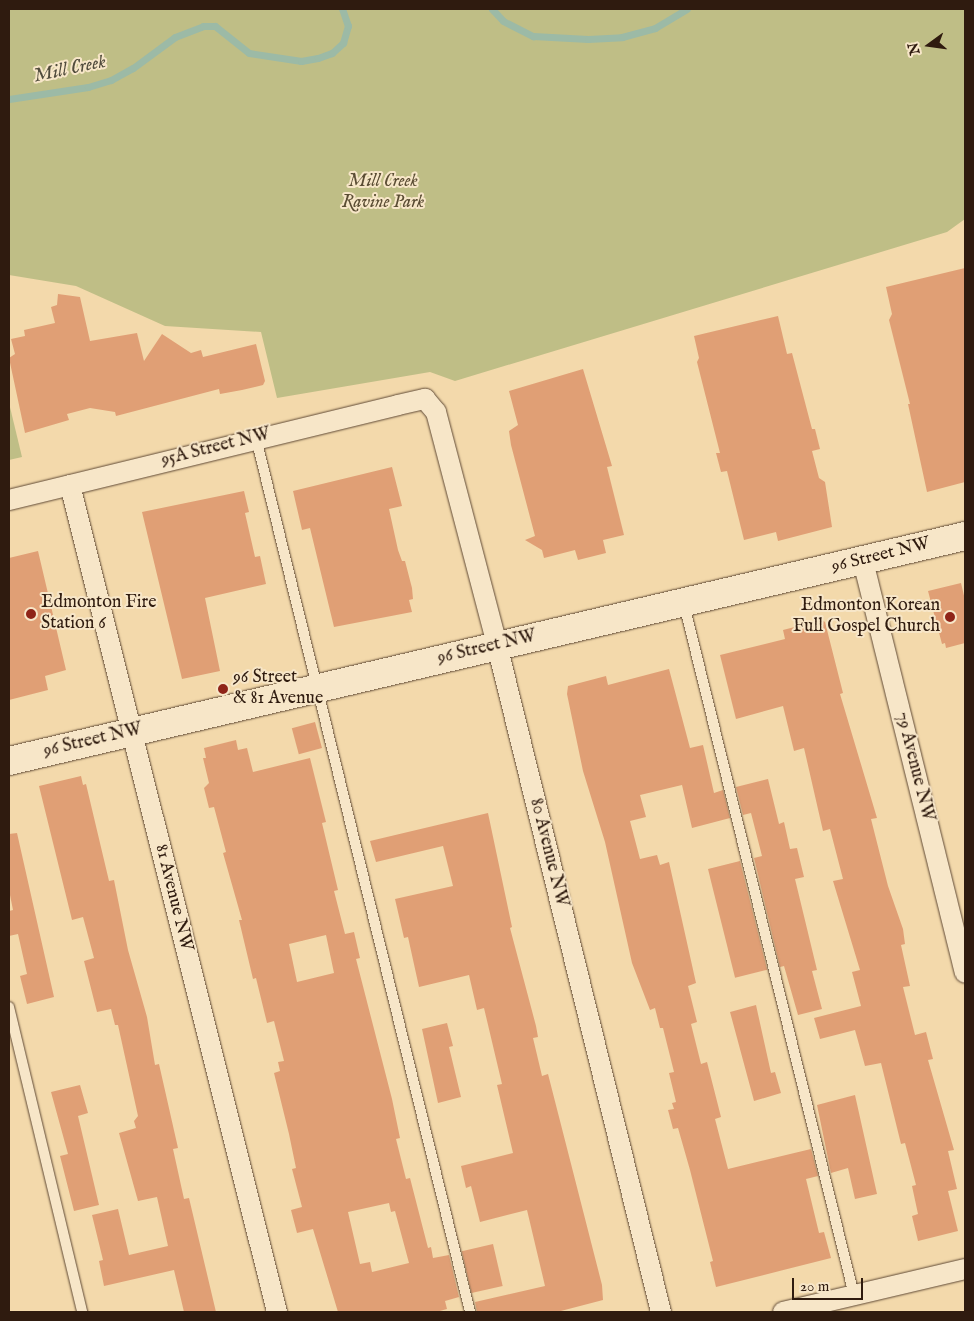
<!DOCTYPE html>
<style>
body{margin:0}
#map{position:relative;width:974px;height:1321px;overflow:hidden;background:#f3d9ab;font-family:"IM FELL English",serif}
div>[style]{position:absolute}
.green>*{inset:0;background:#bfbe86}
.stream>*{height:7px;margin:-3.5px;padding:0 3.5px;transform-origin:3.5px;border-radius:3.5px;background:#9cbaa6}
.building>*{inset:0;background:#e09f75;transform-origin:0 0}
.roads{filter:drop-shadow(0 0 1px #604a36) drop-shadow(0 0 1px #604a36)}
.lane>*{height:10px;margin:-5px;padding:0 5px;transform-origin:5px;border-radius:5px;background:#f7e6c8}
.street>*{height:20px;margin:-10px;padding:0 10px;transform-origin:10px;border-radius:10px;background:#f7e6c8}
.secondary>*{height:28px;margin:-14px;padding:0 14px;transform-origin:14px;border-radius:14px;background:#f7e6c8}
.dots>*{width:14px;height:14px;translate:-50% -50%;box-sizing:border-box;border:2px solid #f7e6c8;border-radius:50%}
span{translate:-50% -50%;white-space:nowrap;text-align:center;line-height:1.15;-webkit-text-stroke:4px #f7e6c8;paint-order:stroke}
.park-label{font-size:18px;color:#5a4c33;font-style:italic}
.street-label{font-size:18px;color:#2f1b0f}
.poi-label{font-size:18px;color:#2f1b0f}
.left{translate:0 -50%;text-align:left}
.right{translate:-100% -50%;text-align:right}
.water-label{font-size:19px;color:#504b3c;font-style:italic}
.frame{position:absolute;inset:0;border:10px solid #2f1b0f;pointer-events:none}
.north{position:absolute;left:904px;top:20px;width:50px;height:50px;-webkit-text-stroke:4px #f7e6c8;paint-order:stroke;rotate:256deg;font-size:14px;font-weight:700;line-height:20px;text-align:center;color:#2f1b0f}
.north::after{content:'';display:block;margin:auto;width:18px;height:22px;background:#2f1b0f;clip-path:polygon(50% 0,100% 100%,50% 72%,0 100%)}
.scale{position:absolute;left:792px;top:1278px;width:71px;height:22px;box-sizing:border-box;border:2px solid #2f1b0f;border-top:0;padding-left:6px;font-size:15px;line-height:18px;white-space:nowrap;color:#2f1b0f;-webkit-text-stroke:4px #f7e6c8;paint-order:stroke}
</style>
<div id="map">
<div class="green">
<i style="clip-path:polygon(9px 9px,965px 9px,965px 219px,947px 232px,455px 381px,430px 372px,277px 398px,261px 332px,165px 326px,76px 286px,9px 275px)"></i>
<i style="clip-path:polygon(9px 403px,22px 457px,9px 460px)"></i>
</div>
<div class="stream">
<i style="left:492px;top:9px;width:16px;rotate:47deg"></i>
<i style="left:503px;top:21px;width:34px;rotate:27deg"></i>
<i style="left:533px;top:36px;width:55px;rotate:3.1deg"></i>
<i style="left:588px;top:39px;width:34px;rotate:-3deg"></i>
<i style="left:622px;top:37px;width:34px;rotate:-15deg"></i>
<i style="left:655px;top:28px;width:37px;rotate:-31deg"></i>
<i style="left:9px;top:99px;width:80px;rotate:-8.6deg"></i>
<i style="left:88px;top:87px;width:24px;rotate:-17deg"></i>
<i style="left:111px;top:80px;width:25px;rotate:-29deg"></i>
<i style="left:133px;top:68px;width:52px;rotate:-36.4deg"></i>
<i style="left:175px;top:37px;width:30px;rotate:-21deg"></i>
<i style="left:203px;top:26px;width:12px"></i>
<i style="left:215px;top:26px;width:43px;rotate:38.5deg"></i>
<i style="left:249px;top:53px;width:53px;rotate:8.7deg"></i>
<i style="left:301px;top:61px;width:17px;rotate:-10deg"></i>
<i style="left:318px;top:58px;width:15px;rotate:-20deg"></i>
<i style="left:332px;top:53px;width:15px;rotate:-42deg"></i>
<i style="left:343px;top:43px;width:18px;rotate:-74deg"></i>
<i style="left:348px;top:26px;width:18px;rotate:-109deg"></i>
</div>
<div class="building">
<i style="clip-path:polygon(965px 268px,965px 482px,927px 492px,908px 404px,910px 404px,889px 320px,892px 314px,886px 287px)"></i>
<i style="clip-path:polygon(58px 294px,80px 297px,90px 341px,137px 333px,144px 361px,162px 334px,191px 353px,201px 350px,203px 357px,256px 344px,265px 381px,263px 385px,242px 390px,220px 394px,219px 389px,116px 416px,115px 412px,90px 408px,67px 414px,69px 420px,25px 433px,9px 358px,15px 354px,11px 339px,25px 336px,24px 330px,55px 323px,51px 307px,57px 305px)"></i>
<i style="clip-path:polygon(778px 316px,787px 354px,792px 353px,812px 429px,815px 429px,820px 449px,812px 451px,819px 478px,825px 482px,832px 527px,778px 541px,776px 532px,744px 540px,727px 471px,721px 472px,716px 453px,720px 453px,697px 362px,699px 358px,694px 336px)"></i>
<i style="clip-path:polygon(583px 369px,612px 466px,607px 467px,624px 535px,603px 540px,606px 553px,578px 560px,575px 550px,544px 558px,542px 550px,525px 540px,535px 536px,511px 445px,509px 431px,518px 425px,509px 391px)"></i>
<i style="clip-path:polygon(392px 467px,402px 506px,389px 509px,398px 550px,402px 561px,405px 561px,412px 588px,413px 599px,409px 600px,412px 612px,334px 627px,310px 528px,302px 530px,293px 491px)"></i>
<i style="clip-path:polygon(244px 491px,249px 512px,245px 513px,255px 557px,260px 556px,266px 584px,205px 598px,220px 671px,182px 679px,142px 512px)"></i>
<i style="clip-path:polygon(38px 551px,66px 670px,45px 676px,48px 690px,9px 700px,9px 558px)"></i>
<i style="clip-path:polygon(961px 583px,965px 600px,965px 643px,946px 648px,945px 643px,942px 644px,928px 591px)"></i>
<i style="clip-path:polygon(822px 620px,825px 622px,843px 693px,840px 694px,877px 818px,871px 819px,888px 886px,903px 929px,905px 944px,901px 945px,910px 986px,903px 987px,915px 1035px,926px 1032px,933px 1059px,928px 1060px,954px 1150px,948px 1151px,957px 1189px,948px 1191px,958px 1231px,918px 1241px,912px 1216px,918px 1214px,912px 1186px,916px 1185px,905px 1143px,901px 1144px,881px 1063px,865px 1066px,855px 1030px,820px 1039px,814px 1018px,861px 1006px,852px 972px,860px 970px,833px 881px,843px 879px,830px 829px,823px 831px,804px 748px,794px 751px,783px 706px,736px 719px,720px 655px,785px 639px,783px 630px)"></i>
<i style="clip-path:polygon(669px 669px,690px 748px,703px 745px,714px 793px,723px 790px,730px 818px,692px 828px,682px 785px,640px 795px,646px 817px,630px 821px,640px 859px,657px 855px,660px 865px,669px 862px,696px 983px,688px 986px,697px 1022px,691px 1024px,701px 1064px,707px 1062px,721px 1117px,715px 1119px,728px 1169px,811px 1149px,818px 1176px,806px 1179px,819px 1233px,824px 1232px,831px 1258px,716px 1287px,710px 1262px,713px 1261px,690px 1170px,678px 1128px,673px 1129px,668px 1110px,674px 1109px,672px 1103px,676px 1102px,669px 1073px,674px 1072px,663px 1028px,660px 1028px,655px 1008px,650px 1010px,632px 963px,605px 842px,583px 771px,567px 694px,568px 686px,606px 676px,608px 685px)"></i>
<i style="left:315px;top:722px;width:27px;height:24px;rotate:75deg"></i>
<i style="clip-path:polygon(evenodd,236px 740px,238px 750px,247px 748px,253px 772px,310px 758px,326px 822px,322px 823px,338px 890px,334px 891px,345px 934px,354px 932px,360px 958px,356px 959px,392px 1099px,400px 1138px,396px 1139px,406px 1179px,410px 1178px,428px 1248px,431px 1247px,433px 1258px,449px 1255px,459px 1297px,445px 1301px,447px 1309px,436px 1312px,338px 1312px,313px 1229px,297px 1233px,291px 1210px,302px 1207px,292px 1169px,296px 1168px,289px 1134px,274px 1073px,280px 1071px,278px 1062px,284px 1061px,274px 1021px,267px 1023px,256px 978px,253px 979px,239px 920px,242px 920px,223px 853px,226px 852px,214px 807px,209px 808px,204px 788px,209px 783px,203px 758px,206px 758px,204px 748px,236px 740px,326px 935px,334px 973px,297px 982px,289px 944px,326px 935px,236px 740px,389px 1203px,391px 1212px,395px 1211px,409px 1263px,372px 1272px,370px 1262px,360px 1264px,348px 1212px,389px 1203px)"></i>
<i style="clip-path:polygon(81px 776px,83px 785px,86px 784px,109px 881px,114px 880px,128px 950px,147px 1017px,155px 1065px,159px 1064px,178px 1148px,173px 1149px,184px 1199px,189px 1198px,216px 1312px,184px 1312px,174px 1270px,104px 1286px,99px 1261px,103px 1260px,92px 1215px,118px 1209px,129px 1255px,168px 1246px,157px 1197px,138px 1201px,119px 1133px,136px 1128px,134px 1121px,138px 1116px,118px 1025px,115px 1025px,111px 1009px,97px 1012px,84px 961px,94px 958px,83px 917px,72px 920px,39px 786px)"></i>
<i style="clip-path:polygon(768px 779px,779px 824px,784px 822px,790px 849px,797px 848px,804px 877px,795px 879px,817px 970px,812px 971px,822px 1009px,798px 1015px,784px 966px,780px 967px,754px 858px,762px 856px,751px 813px,743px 815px,736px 787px)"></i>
<i style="clip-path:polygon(488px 813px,512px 927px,510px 928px,536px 1026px,538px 1037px,533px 1038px,542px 1076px,548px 1074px,602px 1285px,603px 1300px,557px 1312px,477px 1312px,475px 1302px,545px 1286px,527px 1210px,480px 1222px,471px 1186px,466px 1188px,461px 1166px,513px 1153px,497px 1085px,502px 1084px,484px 1008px,477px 1010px,469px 975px,419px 987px,408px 937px,404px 938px,395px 899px,453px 886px,443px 846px,376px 862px,370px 841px)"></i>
<i style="clip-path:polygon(17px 833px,54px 997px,27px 1004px,20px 976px,27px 974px,18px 934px,9px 936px,9px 911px,13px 910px,9px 890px,9px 834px)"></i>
<i style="left:740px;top:861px;width:112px;height:33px;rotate:76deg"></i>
<i style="clip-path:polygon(756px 1005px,771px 1073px,775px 1072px,781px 1093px,754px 1101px,730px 1012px)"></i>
<i style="clip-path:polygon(447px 1023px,453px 1046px,449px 1047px,461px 1097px,438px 1103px,422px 1029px)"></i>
<i style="clip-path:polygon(80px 1085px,88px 1113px,78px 1116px,99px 1205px,74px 1211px,60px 1156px,68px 1154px,51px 1092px)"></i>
<i style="clip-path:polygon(855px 1095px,877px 1194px,855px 1199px,848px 1168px,831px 1173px,817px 1105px)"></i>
<i style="left:493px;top:1244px;width:43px;height:32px;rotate:77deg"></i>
</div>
<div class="roads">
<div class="lane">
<i style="left:256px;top:438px;width:900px;rotate:76.24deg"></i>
<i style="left:684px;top:604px;width:712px;rotate:76.18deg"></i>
<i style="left:9px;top:1007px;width:314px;rotate:76.5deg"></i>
</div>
<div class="street">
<i style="left:70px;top:485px;width:853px;rotate:75.95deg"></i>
<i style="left:9px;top:500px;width:400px;rotate:-13.7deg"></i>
<i style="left:398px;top:405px;width:28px;rotate:-13deg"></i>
<i style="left:425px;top:399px;width:17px;rotate:50deg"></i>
<i style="left:436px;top:412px;width:241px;rotate:75.3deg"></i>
<i style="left:497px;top:645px;width:687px;rotate:76.19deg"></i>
<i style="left:863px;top:561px;width:424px;rotate:76.1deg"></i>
<i style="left:783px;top:1312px;width:187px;rotate:-13.3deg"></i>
</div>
<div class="secondary">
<i style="left:9px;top:761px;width:982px;rotate:-13.24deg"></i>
</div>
</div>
<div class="dots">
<i style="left:31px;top:614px;background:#8f2418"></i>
<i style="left:950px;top:617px;background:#8f2418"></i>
<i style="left:223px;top:689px;background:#8f2418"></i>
</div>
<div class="park-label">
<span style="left:383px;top:193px">Mill Creek<br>Ravine Park</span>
</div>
<div class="street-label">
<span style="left:216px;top:448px;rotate:-14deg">95A Street NW</span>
<span style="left:881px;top:556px;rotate:-14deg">96 Street NW</span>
<span style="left:487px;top:648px;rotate:-13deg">96 Street NW</span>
<span style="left:93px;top:741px;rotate:-13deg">96 Street NW</span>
<span style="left:914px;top:767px;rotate:76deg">79 Avenue NW</span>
<span style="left:548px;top:853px;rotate:76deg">80 Avenue NW</span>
<span style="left:173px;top:898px;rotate:76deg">81 Avenue NW</span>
</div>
<div class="poi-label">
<span class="left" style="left:41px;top:614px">Edmonton Fire<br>Station 6</span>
<span class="right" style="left:940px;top:617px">Edmonton Korean<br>Full Gospel Church</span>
<span class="left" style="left:233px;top:689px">96 Street<br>&amp; 81 Avenue</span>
</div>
<div class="water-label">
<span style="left:70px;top:70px;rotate:-12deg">Mill Creek</span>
</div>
<div class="frame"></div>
<div class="north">N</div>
<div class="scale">20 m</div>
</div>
